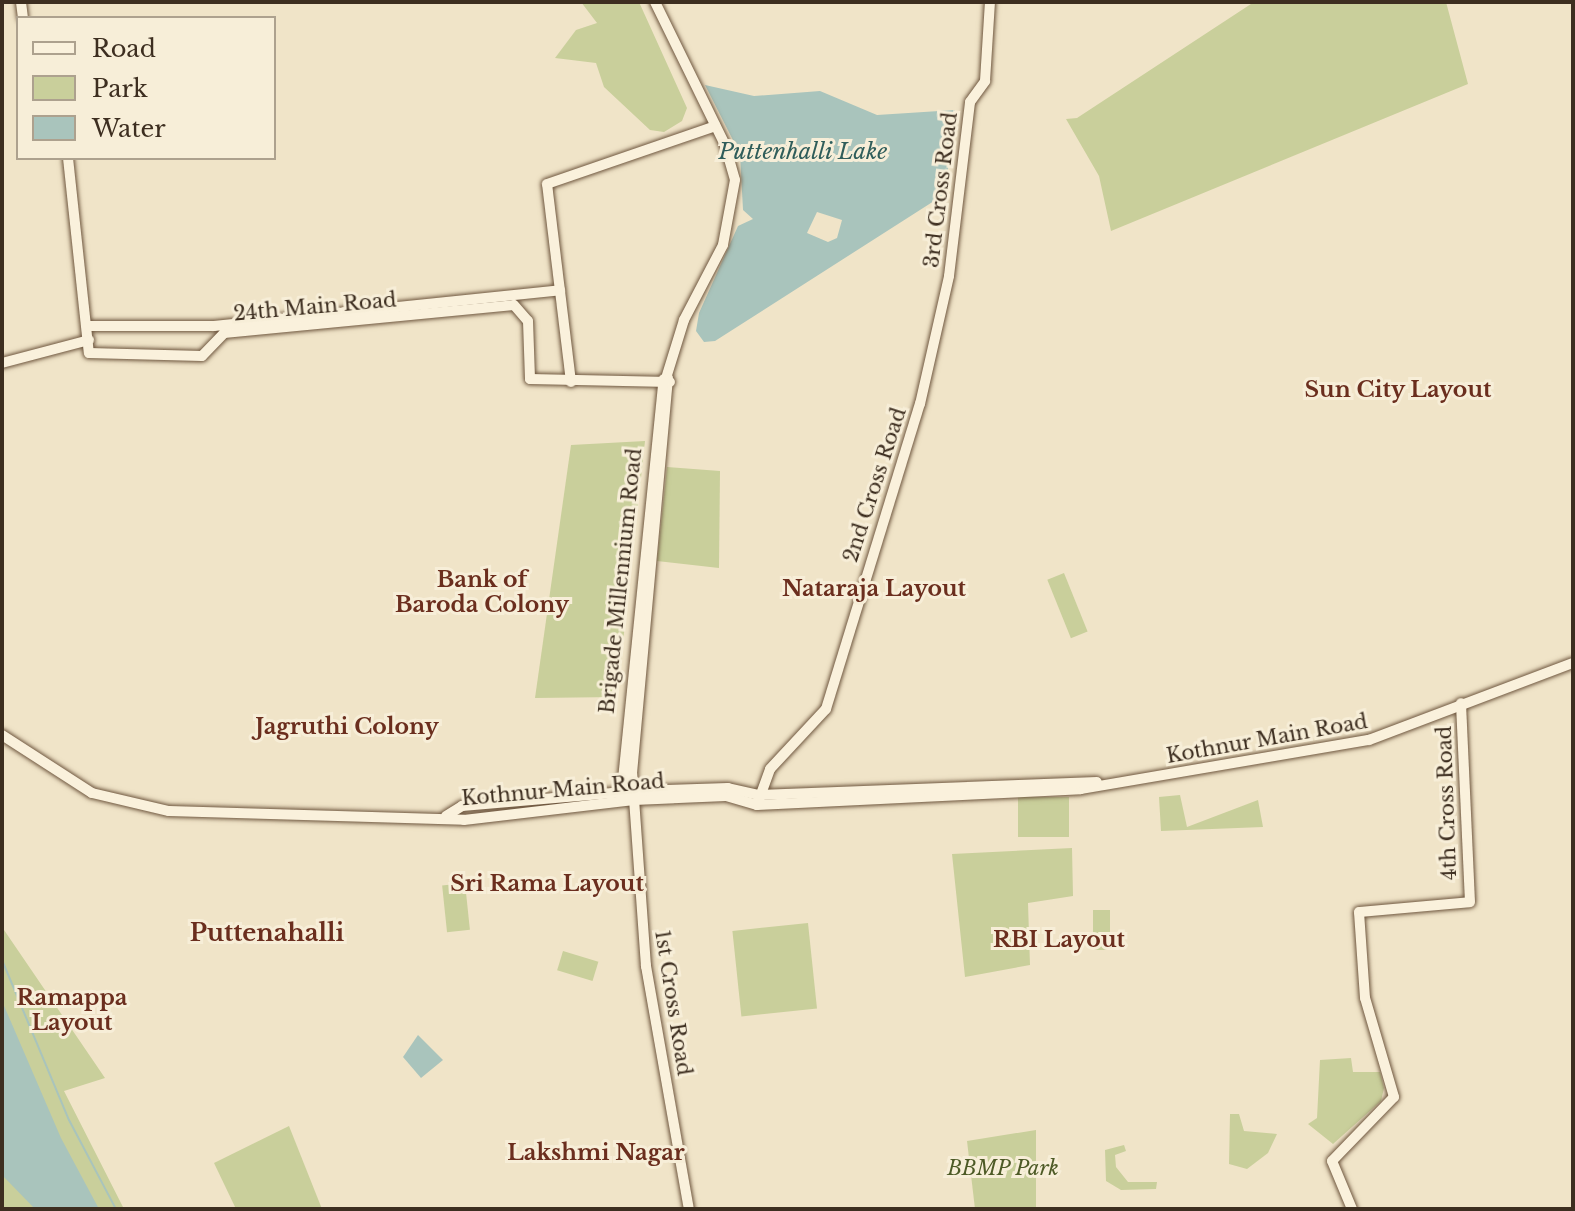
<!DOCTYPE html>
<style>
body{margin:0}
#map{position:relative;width:1575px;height:1211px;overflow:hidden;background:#f0e4c8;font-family:"Libre Baskerville",serif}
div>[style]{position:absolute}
.green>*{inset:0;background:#c9cf9b;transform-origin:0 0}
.water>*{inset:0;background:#a9c4bc}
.stream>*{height:2px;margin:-1px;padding:0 1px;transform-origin:1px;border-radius:1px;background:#a9c4bc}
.roads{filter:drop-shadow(0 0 2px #6f573f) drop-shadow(0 0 2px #6f573f)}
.secondary>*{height:10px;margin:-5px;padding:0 5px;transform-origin:5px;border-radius:5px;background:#faf1dc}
span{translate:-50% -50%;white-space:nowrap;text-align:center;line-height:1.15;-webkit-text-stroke:6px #f7eed8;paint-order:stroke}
.street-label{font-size:20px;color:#3d2e20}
.park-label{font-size:20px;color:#4d5a26;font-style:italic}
.water-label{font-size:22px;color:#2f5d5a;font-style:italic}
.neighbourhood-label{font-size:22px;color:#6b2e1e;font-weight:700}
.quarter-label{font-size:24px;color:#6b2e1e;font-weight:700}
.frame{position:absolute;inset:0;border:4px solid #3d2e20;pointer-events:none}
.legend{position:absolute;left:16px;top:16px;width:260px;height:144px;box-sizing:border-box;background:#f7eed8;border:2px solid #ada18e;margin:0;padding:10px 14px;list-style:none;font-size:24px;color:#3d2e20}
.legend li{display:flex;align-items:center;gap:16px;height:40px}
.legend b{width:40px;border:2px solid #ada18e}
</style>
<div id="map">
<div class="green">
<i style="clip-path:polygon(581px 2px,639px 2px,687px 108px,682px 121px,664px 132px,650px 130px,604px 87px,596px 63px,555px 58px,576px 30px,597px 23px)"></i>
<i style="clip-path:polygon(1254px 2px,1446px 2px,1468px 84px,1111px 231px,1099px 176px,1066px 119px,1077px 118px)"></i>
<i style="clip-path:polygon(645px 441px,617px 697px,535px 698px,571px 445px)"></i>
<i style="clip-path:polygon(667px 467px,720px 471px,719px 568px,657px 561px)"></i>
<i style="left:1064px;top:573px;width:63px;height:18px;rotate:68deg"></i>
<i style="clip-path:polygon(1180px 795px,1187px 827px,1258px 800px,1263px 827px,1161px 831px,1159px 797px)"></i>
<i style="left:1018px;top:797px;width:51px;height:40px"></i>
<i style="clip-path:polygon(1072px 848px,1073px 896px,1028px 903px,1030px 965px,965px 977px,952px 854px)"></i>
<i style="left:465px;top:883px;width:47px;height:23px;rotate:84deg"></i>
<i style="left:1093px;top:910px;width:17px;height:40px"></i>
<i style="left:808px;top:923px;width:86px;height:76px;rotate:84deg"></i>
<i style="clip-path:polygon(2px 927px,105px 1078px,64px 1091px,124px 1209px,2px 1209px)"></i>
<i style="left:563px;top:951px;width:37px;height:20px;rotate:17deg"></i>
<i style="clip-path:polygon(1351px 1058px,1353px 1072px,1380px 1072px,1384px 1088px,1381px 1101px,1333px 1144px,1308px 1124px,1317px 1118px,1320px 1060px)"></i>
<i style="clip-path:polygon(1230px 1114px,1239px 1114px,1244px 1131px,1277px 1134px,1268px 1153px,1247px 1169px,1229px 1164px)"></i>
<i style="clip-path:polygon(289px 1126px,322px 1209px,236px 1209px,214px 1163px)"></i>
<i style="clip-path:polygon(1036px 1130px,1036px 1209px,975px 1209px,967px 1141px)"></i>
<i style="clip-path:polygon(1124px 1145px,1126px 1151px,1115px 1155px,1116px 1167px,1128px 1182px,1157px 1182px,1156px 1189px,1121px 1190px,1106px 1181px,1105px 1150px)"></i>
</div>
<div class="water">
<i style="clip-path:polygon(evenodd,705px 85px,754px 96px,820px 91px,877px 115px,955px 110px,945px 194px,715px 341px,704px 342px,696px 331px,699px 313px,738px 226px,753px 219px,743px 210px,740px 154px,705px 85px,817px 212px,842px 220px,837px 238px,828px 242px,807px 233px,817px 212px)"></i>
<i style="clip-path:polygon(2px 1001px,61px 1138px,99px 1209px,35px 1209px,2px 1175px)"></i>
<i style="clip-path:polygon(418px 1035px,443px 1060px,421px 1078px,403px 1057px)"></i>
</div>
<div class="stream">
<i style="left:2px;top:960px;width:173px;rotate:67.3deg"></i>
<i style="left:69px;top:1120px;width:101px;rotate:62.2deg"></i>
</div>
<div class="roads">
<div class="secondary">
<i style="left:21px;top:2px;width:16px;rotate:83deg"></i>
<i style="left:655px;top:2px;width:159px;rotate:63.9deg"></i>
<i style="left:725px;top:145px;width:36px;rotate:74deg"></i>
<i style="left:735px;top:180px;width:66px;rotate:100.5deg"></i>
<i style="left:723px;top:245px;width:85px;rotate:117.5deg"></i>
<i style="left:684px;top:320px;width:58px;rotate:107.2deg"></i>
<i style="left:68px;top:158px;width:196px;rotate:83.9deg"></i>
<i style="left:89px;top:353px;width:113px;rotate:1.5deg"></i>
<i style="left:202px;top:356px;width:32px;rotate:-46deg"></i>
<i style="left:224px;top:333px;width:291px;rotate:-5.5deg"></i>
<i style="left:514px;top:305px;width:21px;rotate:49deg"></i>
<i style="left:528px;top:321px;width:58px;rotate:88deg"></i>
<i style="left:530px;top:379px;width:140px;rotate:1.2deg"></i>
<i style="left:89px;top:326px;width:125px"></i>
<i style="left:214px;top:326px;width:348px;rotate:-5.9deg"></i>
<i style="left:2px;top:363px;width:90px;rotate:-14.8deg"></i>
<i style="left:668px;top:378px;width:395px;rotate:95.2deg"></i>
<i style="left:632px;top:771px;width:196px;rotate:85.9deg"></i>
<i style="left:646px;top:966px;width:247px;rotate:80deg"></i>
<i style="left:571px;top:382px;width:199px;rotate:-96.9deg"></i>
<i style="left:547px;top:184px;width:178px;rotate:-19deg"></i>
<i style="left:2px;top:735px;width:107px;rotate:32.8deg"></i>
<i style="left:92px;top:793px;width:79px;rotate:13.2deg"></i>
<i style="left:169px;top:811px;width:295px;rotate:1.7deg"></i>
<i style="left:464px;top:820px;width:171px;rotate:-6.7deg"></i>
<i style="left:634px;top:800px;width:92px;rotate:-2.5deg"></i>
<i style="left:726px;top:796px;width:32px;rotate:16deg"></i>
<i style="left:757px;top:805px;width:324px;rotate:-2.8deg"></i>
<i style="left:1081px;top:789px;width:292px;rotate:-9.7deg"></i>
<i style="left:1369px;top:740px;width:218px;rotate:-20.7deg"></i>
<i style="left:621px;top:799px;width:422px;rotate:-84.2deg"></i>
<i style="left:757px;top:805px;width:38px;rotate:-70deg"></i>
<i style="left:770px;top:769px;width:82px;rotate:-47deg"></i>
<i style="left:826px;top:709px;width:319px;rotate:-72.9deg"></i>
<i style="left:920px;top:404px;width:131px;rotate:-77.2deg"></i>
<i style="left:949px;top:276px;width:175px;rotate:-83.1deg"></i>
<i style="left:970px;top:102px;width:26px;rotate:-54deg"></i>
<i style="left:985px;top:81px;width:79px;rotate:-86.4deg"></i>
<i style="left:446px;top:816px;width:19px;rotate:-32deg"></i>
<i style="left:462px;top:806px;width:175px;rotate:-4.9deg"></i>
<i style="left:636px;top:791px;width:92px;rotate:-1.9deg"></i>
<i style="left:728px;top:788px;width:32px;rotate:13deg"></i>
<i style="left:759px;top:795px;width:338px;rotate:-2.2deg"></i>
<i style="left:1352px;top:1209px;width:52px;rotate:-112.6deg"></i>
<i style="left:1332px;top:1161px;width:89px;rotate:-45.9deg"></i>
<i style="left:1394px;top:1097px;width:103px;rotate:-106.3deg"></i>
<i style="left:1365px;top:998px;width:86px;rotate:-94deg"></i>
<i style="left:1359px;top:912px;width:111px;rotate:-5.1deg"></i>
<i style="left:1470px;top:902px;width:199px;rotate:-92.6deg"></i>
</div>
</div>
<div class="street-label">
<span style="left:941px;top:190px;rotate:-83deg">3rd Cross Road</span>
<span style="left:315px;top:307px;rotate:-5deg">24th Main Road</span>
<span style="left:875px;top:485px;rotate:-72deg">2nd Cross Road</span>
<span style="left:621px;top:581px;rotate:-84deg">Brigade Millennium Road</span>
<span style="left:1267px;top:739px;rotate:-10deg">Kothnur Main Road</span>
<span style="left:563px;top:790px;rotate:-5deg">Kothnur Main Road</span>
<span style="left:1447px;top:803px;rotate:-92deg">4th Cross Road</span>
<span style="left:673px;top:1003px;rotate:81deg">1st Cross Road</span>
</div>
<div class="park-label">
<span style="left:1003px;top:1168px">BBMP Park</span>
</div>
<div class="water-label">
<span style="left:803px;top:152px">Puttenhalli Lake</span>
</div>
<div class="neighbourhood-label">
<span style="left:1398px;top:390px">Sun City Layout</span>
<span style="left:482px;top:592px">Bank of<br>Baroda Colony</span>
<span style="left:874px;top:589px">Nataraja Layout</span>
<span style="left:347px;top:727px">Jagruthi Colony</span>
<span style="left:547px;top:884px">Sri Rama Layout</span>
<span style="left:1059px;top:940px">RBI Layout</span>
<span style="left:72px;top:1010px">Ramappa<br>Layout</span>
<span style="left:596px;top:1153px">Lakshmi Nagar</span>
</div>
<div class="quarter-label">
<span style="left:267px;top:933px">Puttenahalli</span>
</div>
<div class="frame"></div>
<ul class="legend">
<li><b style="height:10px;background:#faf1dc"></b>Road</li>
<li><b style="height:22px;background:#c9cf9b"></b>Park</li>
<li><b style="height:22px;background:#a9c4bc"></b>Water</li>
</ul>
</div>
